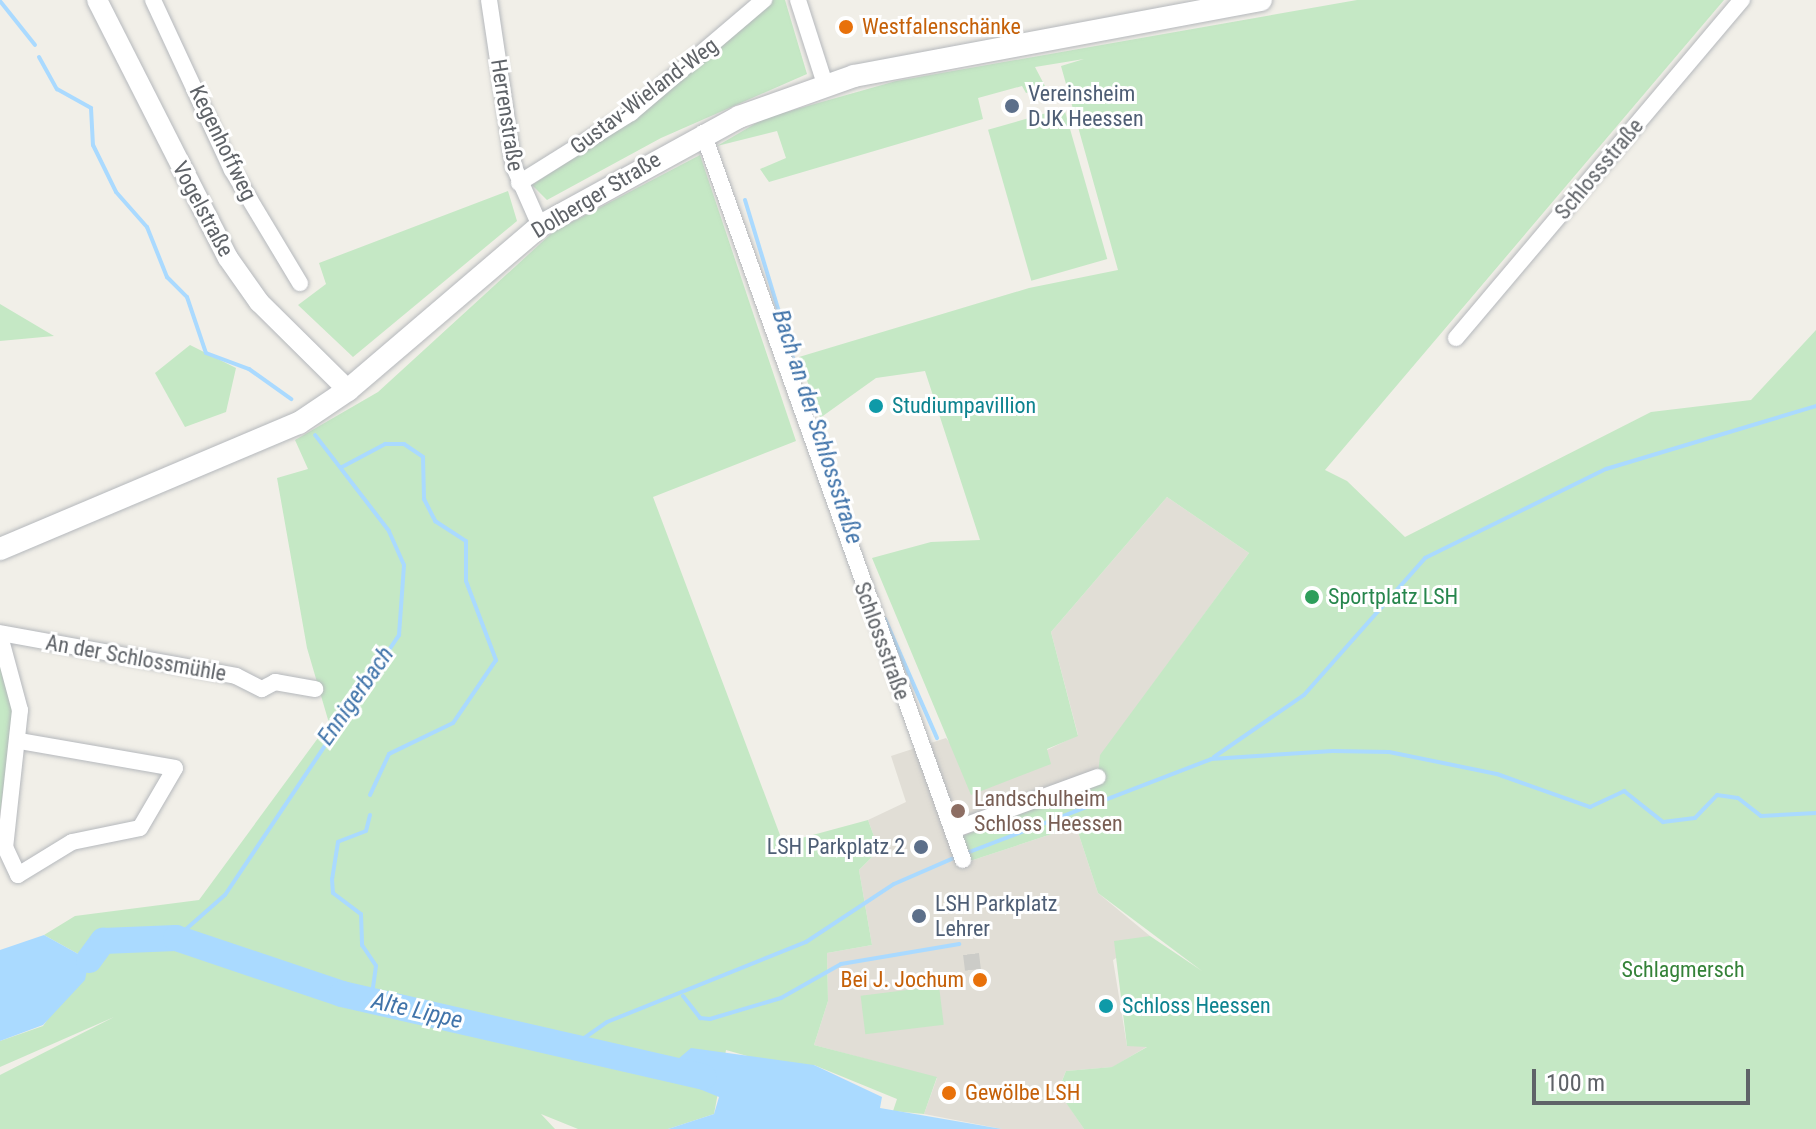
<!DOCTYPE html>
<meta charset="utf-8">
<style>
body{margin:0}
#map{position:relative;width:1816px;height:1129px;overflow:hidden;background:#f1efe8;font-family:"Roboto Condensed",sans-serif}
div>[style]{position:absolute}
.education>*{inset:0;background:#e1ded6}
.green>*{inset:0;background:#c5e8c5;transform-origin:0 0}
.water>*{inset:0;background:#aadaff}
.stream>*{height:4px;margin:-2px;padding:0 2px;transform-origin:2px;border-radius:2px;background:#aadaff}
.river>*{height:26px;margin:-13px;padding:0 13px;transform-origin:13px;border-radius:13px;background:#aadaff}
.minor-tunnel>*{height:16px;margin-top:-8px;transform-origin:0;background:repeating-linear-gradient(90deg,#ccccc8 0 16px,transparent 0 24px)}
.roads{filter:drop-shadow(0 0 2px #b5b8bc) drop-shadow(0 0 2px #b5b8bc)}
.minor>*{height:16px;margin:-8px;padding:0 8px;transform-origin:8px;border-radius:8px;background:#fff}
.tertiary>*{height:20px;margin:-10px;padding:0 10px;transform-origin:10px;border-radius:10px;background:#fff}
.secondary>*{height:22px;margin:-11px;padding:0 11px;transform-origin:11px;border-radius:11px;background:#fff}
.dots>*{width:22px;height:22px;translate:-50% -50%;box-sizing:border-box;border:4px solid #fff;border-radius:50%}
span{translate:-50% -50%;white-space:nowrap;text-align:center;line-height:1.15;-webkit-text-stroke:6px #fff;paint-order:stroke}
.food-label{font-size:22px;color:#c56008}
.left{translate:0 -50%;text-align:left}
.right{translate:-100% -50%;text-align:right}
.service-label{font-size:22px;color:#4e5e75}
.street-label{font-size:22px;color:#5f6368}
.culture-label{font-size:22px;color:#0d838f}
.leisure-label{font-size:22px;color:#27864d}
.education-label{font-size:22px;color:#785e54}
.park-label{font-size:22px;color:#348238}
.water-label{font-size:24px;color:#4174aa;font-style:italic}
.scale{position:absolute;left:1532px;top:1069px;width:218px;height:36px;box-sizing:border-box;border:4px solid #5f6368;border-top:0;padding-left:10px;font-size:24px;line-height:28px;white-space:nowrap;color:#5f6368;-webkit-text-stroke:6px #fff;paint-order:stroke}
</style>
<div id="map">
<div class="education">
<i style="clip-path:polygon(1167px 497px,1249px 553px,1101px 755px,1097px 785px,970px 861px,1076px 826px,1098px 893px,1150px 936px,1113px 960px,1127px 1046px,1148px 1046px,1113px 1067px,1066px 1071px,1058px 1090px,1084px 1129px,1002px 1129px,924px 1114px,937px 1078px,814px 1045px,828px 1001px,827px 953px,872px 945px,859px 870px,879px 850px,868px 820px,906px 802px,891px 756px,946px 738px,955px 749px,1047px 750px,1078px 735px,1051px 632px)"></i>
</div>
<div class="green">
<i style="clip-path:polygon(771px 0,785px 0,807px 74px,661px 138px,547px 200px,532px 185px,632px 120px)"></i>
<i style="clip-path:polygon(1357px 0,1724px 0,1325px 470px,1347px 481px,1405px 537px,1651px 412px,1751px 400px,1816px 330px,1816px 1129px,1084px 1129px,1058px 1091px,1066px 1071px,1112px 1067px,1147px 1047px,1127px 1046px,1114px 941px,1150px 936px,1202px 971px,1098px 893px,1076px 826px,970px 861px,960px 837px,1097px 785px,1100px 755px,1249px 553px,1167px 497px,1051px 632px,1078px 736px,1047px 749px,1051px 764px,971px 795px,872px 558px,931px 542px,980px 540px,925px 371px,876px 378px,820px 418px,799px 357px,1029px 288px,1118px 270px,1061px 66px,1084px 59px,1035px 67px,1046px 88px,1026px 93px,1022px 86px,978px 98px,983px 119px,769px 182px,760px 169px,786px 158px,777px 131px,717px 146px,765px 118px,896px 81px)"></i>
<i style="left:1064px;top:108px;width:157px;height:79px;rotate:74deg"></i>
<i style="clip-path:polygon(700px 155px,796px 441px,653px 497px,783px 843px,868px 820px,879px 850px,859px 870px,872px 945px,827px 953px,828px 1001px,814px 1045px,937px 1077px,924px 1114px,893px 1111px,897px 1099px,814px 1065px,779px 1065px,726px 1050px,714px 1114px,668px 1129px,578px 1129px,541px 1114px,555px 1129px,0 1129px,0 1075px,114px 1017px,0 1067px,0 1041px,43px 1026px,89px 960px,44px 935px,75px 916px,199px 900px,329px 723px,307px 648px,277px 478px,308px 469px,295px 440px,378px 392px,553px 232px)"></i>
<i style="clip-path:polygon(508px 191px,517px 221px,353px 357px,298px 305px,326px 284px,319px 263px)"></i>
<i style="clip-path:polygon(0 304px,54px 336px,0 341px)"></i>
<i style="clip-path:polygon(190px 345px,236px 368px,226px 412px,185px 427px,155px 373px)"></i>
<i style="clip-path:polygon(0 647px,17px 719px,0 812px)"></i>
<i style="left:939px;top:986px;width:39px;height:79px;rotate:83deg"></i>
</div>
<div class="water">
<i style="clip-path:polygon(44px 935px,89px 960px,85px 980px,43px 1025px,0 1041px,0 950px)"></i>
<i style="clip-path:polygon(691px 1048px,814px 1065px,882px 1097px,880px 1108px,1002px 1129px,668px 1129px,714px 1114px,719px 1097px,670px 1077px,671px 1065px)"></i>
</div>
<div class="stream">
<i style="left:0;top:1px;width:56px;rotate:51.5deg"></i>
<i style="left:39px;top:57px;width:37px;rotate:61deg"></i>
<i style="left:57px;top:89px;width:39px;rotate:29deg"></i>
<i style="left:91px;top:108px;width:37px;rotate:87deg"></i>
<i style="left:93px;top:145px;width:52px;rotate:63.9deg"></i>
<i style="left:116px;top:192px;width:47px;rotate:48.5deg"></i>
<i style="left:147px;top:227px;width:54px;rotate:68.2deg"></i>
<i style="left:167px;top:277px;width:28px;rotate:45deg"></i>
<i style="left:187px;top:297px;width:59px;rotate:71.3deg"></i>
<i style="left:206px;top:353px;width:46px;rotate:20.4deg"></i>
<i style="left:249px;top:369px;width:52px;rotate:35.5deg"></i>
<i style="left:745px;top:200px;width:186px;rotate:73.1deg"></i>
<i style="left:342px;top:467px;width:49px;rotate:-28.1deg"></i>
<i style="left:385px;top:444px;width:19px"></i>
<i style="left:404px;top:444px;width:23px;rotate:34deg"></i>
<i style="left:423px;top:457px;width:42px;rotate:88.6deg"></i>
<i style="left:424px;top:499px;width:25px;rotate:63deg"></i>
<i style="left:435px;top:521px;width:37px;rotate:33deg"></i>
<i style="left:466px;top:541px;width:40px;rotate:90deg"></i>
<i style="left:466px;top:581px;width:85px;rotate:69.2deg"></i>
<i style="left:496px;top:660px;width:76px;rotate:124.3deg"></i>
<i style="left:453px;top:723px;width:71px;rotate:154.2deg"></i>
<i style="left:389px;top:754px;width:45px;rotate:114.9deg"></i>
<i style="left:885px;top:619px;width:130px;rotate:66.4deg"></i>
<i style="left:1214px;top:757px;width:109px;rotate:-34.6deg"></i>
<i style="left:1304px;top:695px;width:183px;rotate:-48.5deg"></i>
<i style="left:1425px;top:558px;width:202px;rotate:-26.2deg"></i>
<i style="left:1606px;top:469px;width:219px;rotate:-16.7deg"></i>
<i style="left:370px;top:815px;width:16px;rotate:104deg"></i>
<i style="left:366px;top:831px;width:30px;rotate:159deg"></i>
<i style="left:338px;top:842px;width:37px;rotate:99deg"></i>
<i style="left:332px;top:879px;width:14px;rotate:86deg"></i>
<i style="left:333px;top:893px;width:35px;rotate:37deg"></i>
<i style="left:361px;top:914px;width:31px;rotate:88deg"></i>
<i style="left:362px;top:945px;width:25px;rotate:56deg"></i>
<i style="left:376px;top:966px;width:36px;rotate:98deg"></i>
<i style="left:964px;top:854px;width:265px;rotate:-21deg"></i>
<i style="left:1211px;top:759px;width:122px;rotate:-3.8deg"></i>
<i style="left:1333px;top:751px;width:56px;rotate:1deg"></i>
<i style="left:1389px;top:752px;width:110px;rotate:11.5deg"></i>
<i style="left:1497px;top:774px;width:99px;rotate:19.5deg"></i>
<i style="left:1590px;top:807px;width:38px;rotate:-25deg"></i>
<i style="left:1624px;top:791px;width:50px;rotate:38.5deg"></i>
<i style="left:1663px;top:822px;width:32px;rotate:-7deg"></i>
<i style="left:1695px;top:818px;width:32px;rotate:-46deg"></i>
<i style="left:1717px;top:795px;width:21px;rotate:8deg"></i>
<i style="left:1738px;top:798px;width:29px;rotate:38deg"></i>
<i style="left:1761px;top:816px;width:55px;rotate:-3.1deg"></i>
<i style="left:176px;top:938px;width:65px;rotate:-41.3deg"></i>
<i style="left:225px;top:895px;width:313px;rotate:-56.2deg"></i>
<i style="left:399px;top:635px;width:70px;rotate:-85.9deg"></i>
<i style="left:404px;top:565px;width:37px;rotate:-114deg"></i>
<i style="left:389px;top:531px;width:121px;rotate:-127.6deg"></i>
<i style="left:683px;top:996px;width:28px;rotate:52deg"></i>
<i style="left:700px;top:1018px;width:10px;rotate:6deg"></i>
<i style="left:710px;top:1019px;width:74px;rotate:-16.5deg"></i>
<i style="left:781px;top:998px;width:69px;rotate:-29.5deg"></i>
<i style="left:841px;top:964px;width:120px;rotate:-9.6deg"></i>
<i style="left:570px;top:1048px;width:45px;rotate:-35.1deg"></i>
<i style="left:607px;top:1022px;width:214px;rotate:-21.9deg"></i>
<i style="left:806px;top:942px;width:105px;rotate:-33.4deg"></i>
<i style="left:894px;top:884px;width:68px;rotate:-23.5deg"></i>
</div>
<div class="river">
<i style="left:89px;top:960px;width:24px;rotate:-54deg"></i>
<i style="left:103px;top:941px;width:73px;rotate:-2.4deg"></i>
<i style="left:176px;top:938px;width:175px;rotate:18.6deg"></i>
<i style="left:342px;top:994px;width:371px;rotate:12.9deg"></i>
</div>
<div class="minor-tunnel">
<i style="left:971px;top:954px;width:16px;rotate:83deg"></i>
</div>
<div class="roads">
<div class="minor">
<i style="left:153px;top:0;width:187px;rotate:65.1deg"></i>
<i style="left:232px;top:170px;width:132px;rotate:59deg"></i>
<i style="left:489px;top:0;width:169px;rotate:81.5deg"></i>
<i style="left:514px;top:167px;width:64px;rotate:66.2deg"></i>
<i style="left:798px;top:0;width:88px;rotate:72.2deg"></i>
<i style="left:703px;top:133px;width:772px;rotate:70.32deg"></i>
<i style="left:519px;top:183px;width:132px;rotate:-32deg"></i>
<i style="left:631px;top:113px;width:175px;rotate:-40.4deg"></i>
<i style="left:1456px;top:338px;width:443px;rotate:-49.8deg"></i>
<i style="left:0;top:633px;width:240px;rotate:10.3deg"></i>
<i style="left:236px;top:676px;width:29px;rotate:27deg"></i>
<i style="left:262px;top:689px;width:15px;rotate:-28deg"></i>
<i style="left:275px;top:682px;width:41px;rotate:9.9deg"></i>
<i style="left:0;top:636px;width:77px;rotate:74.9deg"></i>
<i style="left:20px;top:710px;width:138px;rotate:96.2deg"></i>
<i style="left:5px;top:847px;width:31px;rotate:65deg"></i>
<i style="left:18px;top:875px;width:63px;rotate:-31.4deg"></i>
<i style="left:72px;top:842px;width:69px;rotate:-11.6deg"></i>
<i style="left:140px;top:828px;width:69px;rotate:-59.7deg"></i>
<i style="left:175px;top:768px;width:157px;rotate:-170.1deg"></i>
<i style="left:953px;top:830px;width:154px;rotate:-20.1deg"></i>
</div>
<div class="tertiary">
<i style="left:97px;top:0;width:289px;rotate:63.1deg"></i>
<i style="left:228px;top:258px;width:54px;rotate:54.8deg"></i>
<i style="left:259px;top:302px;width:125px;rotate:44.7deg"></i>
</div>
<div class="secondary">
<i style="left:0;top:549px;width:324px;rotate:-22.9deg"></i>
<i style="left:299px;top:423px;width:59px;rotate:-34deg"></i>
<i style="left:348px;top:390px;width:253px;rotate:-40.5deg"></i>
<i style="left:540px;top:226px;width:227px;rotate:-28.7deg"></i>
<i style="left:739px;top:117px;width:122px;rotate:-19.6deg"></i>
<i style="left:854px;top:76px;width:414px;rotate:-10.6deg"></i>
</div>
</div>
<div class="dots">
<i style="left:846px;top:27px;background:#e8710a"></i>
<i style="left:1012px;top:106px;background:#5c6f8a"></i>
<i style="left:876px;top:406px;background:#0f9aa8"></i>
<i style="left:1312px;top:597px;background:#2e9e5b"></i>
<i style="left:958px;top:811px;background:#8d6e63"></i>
<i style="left:921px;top:847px;background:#5c6f8a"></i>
<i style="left:919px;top:916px;background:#5c6f8a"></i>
<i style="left:980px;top:980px;background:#e8710a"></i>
<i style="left:1106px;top:1006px;background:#0f9aa8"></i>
<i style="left:949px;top:1093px;background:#e8710a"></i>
</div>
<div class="food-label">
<span class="left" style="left:862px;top:27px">Westfalenschänke</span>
<span class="right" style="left:964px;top:980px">Bei J. Jochum</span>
<span class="left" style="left:965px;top:1093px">Gewölbe LSH</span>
</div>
<div class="service-label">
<span class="left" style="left:1028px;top:106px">Vereinsheim<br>DJK Heessen</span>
<span class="right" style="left:905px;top:847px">LSH Parkplatz 2</span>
<span class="left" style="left:935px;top:916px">LSH Parkplatz<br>Lehrer</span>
</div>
<div class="street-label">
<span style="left:644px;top:96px;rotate:-37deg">Gustav-Wieland-Weg</span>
<span style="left:507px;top:115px;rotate:81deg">Herrenstraße</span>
<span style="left:223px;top:143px;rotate:64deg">Kegenhoffweg</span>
<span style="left:1599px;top:169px;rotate:-50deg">Schlossstraße</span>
<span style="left:596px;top:195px;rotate:-31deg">Dolberger Straße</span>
<span style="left:203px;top:209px;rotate:62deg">Vogelstraße</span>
<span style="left:882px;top:641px;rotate:70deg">Schlossstraße</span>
<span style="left:136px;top:658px;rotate:10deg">An der Schlossmühle</span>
</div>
<div class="culture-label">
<span class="left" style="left:892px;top:406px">Studiumpavillion</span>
<span class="left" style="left:1122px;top:1006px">Schloss Heessen</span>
</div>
<div class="leisure-label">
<span class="left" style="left:1328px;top:597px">Sportplatz LSH</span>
</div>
<div class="education-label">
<span class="left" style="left:974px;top:811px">Landschulheim<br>Schloss Heessen</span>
</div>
<div class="park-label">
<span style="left:1683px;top:970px">Schlagmersch</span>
</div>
<div class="water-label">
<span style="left:817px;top:427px;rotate:72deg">Bach an der Schlossstraße</span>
<span style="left:356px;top:696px;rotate:-55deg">Ennigerbach</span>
<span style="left:417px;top:1011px;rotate:13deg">Alte Lippe</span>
</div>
<div class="scale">100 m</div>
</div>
